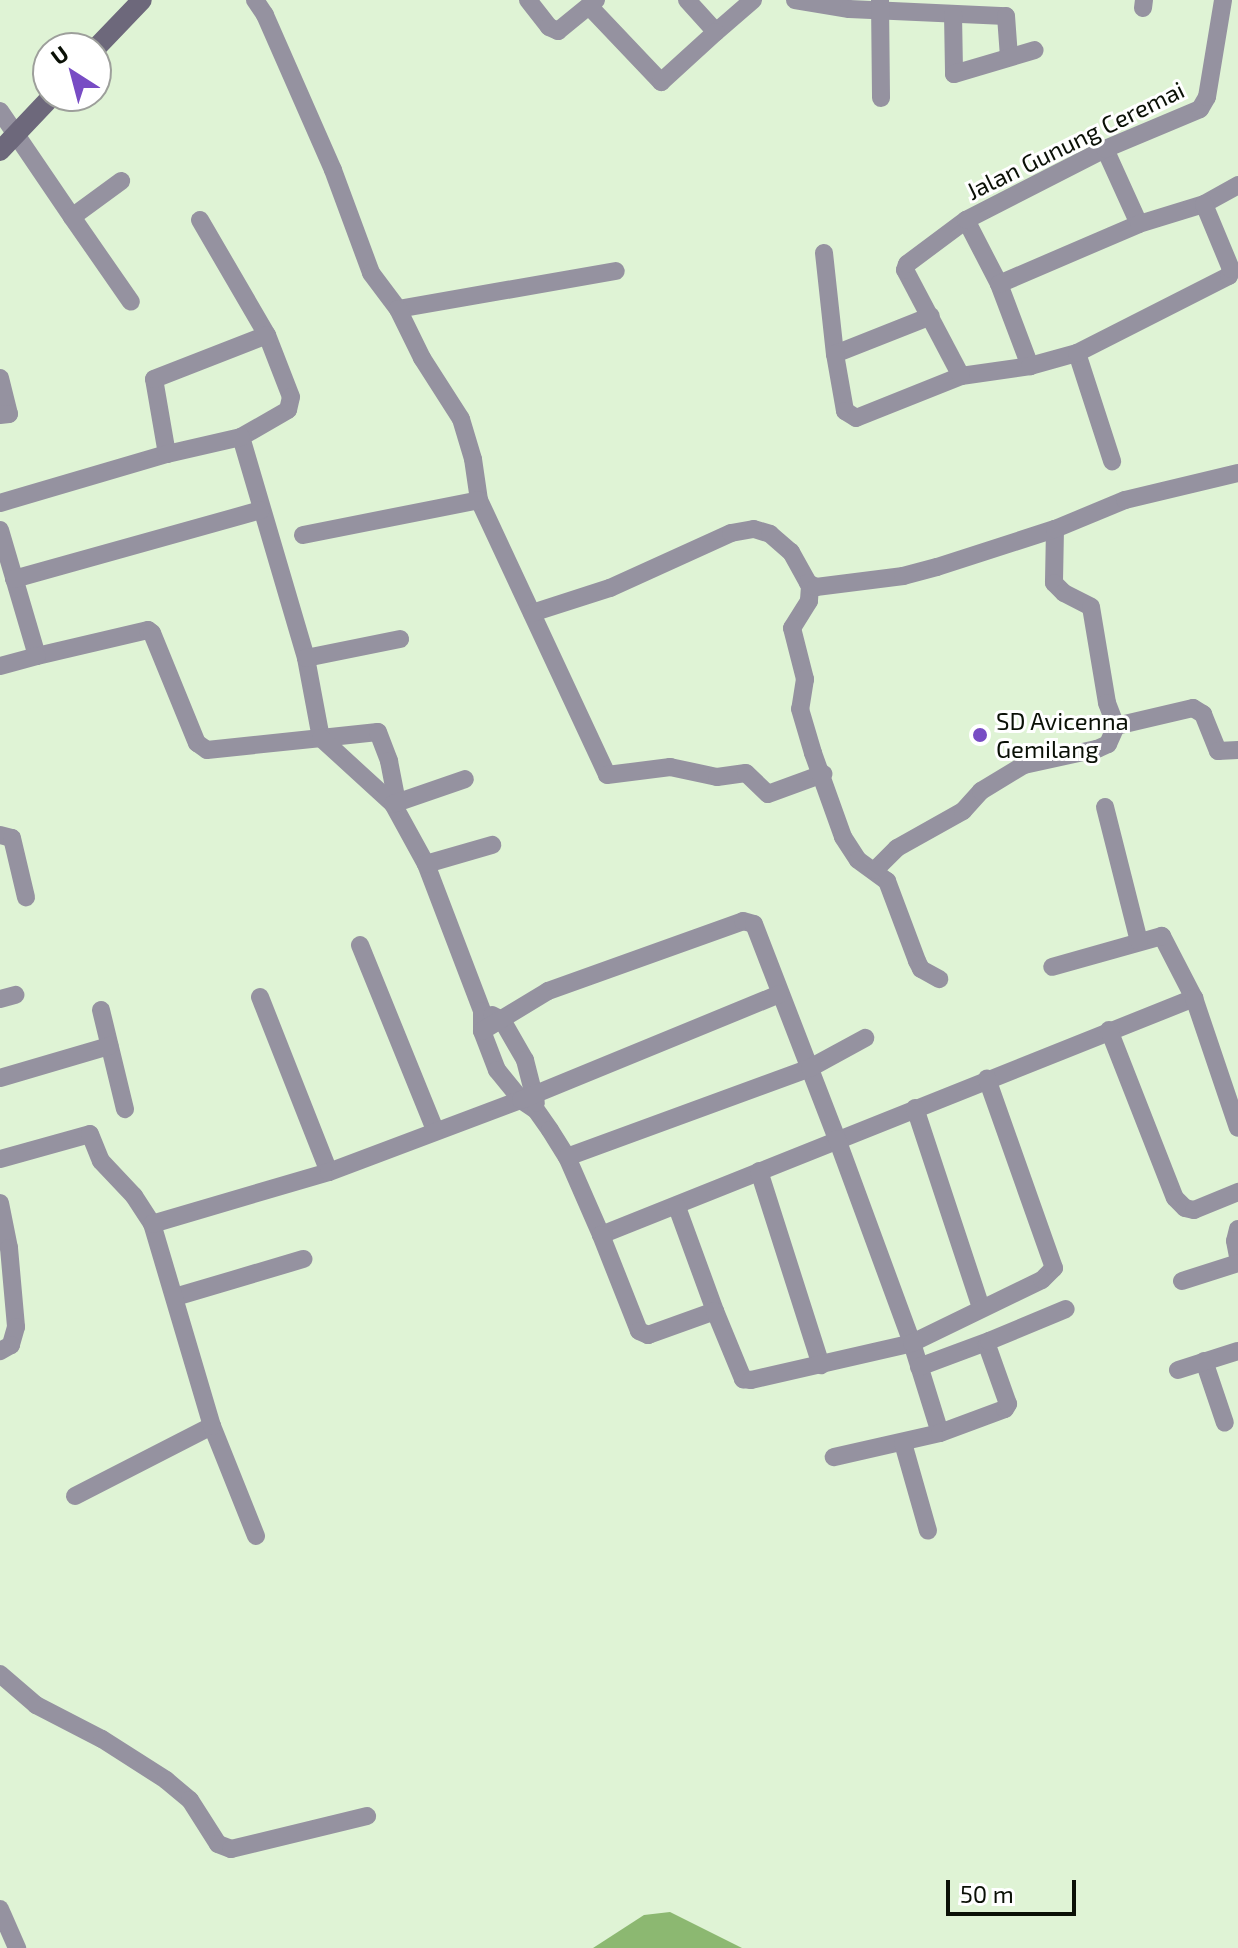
<!DOCTYPE html>
<style>
body{margin:0}
#map{position:relative;width:1238px;height:1948px;overflow:hidden;background:#dff3d5;font-family:"Exo 2",sans-serif}
div>[style]{position:absolute}
.water>*{inset:0;background:#8cb871}
.street>*{height:18px;margin:-9px;padding:0 9px;transform-origin:9px;border-radius:9px;background:#9592a0}
.secondary>*{height:20px;margin:-10px;padding:0 10px;transform-origin:10px;border-radius:10px;background:#6d687b}
.dots>*{width:22px;height:22px;translate:-50% -50%;box-sizing:border-box;border:4px solid #fff;border-radius:50%}
span{translate:-50% -50%;white-space:nowrap;text-align:center;line-height:1.15;-webkit-text-stroke:6px #fff;paint-order:stroke}
.street-label{font-size:24px;color:#0a1006}
.poi-label{font-size:24px;color:#0a1006}
.left{translate:0 -50%;text-align:left}
.north{position:absolute;left:32px;top:32px;width:80px;height:80px;box-sizing:border-box;background:#fff;border:2px solid #9d9f9b;border-radius:50%;rotate:324deg;font-size:22px;font-weight:700;line-height:32px;text-align:center;color:#0a1006}
.north::after{content:'';display:block;margin:auto;width:28px;height:36px;background:#784cc4;clip-path:polygon(50% 0,100% 100%,50% 72%,0 100%)}
.scale{position:absolute;left:946px;top:1880px;width:130px;height:36px;box-sizing:border-box;border:4px solid #0a1006;border-top:0;padding-left:10px;font-size:24px;line-height:28px;white-space:nowrap;color:#0a1006;-webkit-text-stroke:6px #fff;paint-order:stroke}
</style>
<div id="map">
<div class="water">
<i style="clip-path:polygon(670px 1912px,742px 1948px,593px 1948px,644px 1915px)"></i>
</div>
<div class="street">
<i style="left:255px;top:0;width:18px;rotate:56deg"></i>
<i style="left:265px;top:15px;width:169px;rotate:66.3deg"></i>
<i style="left:333px;top:170px;width:110px;rotate:69.7deg"></i>
<i style="left:371px;top:273px;width:45px;rotate:53.1deg"></i>
<i style="left:398px;top:309px;width:221px;rotate:-9.9deg"></i>
<i style="left:528px;top:0;width:34px;rotate:52deg"></i>
<i style="left:549px;top:27px;width:10px;rotate:24deg"></i>
<i style="left:558px;top:31px;width:49px;rotate:-39.2deg"></i>
<i style="left:687px;top:0;width:43px;rotate:47.8deg"></i>
<i style="left:716px;top:32px;width:49px;rotate:-40.9deg"></i>
<i style="left:795px;top:0;width:55px;rotate:9.5deg"></i>
<i style="left:849px;top:9px;width:157px;rotate:2.6deg"></i>
<i style="left:1006px;top:16px;width:41px;rotate:85.8deg"></i>
<i style="left:880px;top:1px;width:97px;rotate:89.4deg"></i>
<i style="left:589px;top:6px;width:105px;rotate:46.5deg"></i>
<i style="left:661px;top:82px;width:74px;rotate:-42.3deg"></i>
<i style="left:1143px;top:8px;width:8px;rotate:-83deg"></i>
<i style="left:953px;top:14px;width:60px;rotate:89deg"></i>
<i style="left:954px;top:74px;width:84px;rotate:-16.5deg"></i>
<i style="left:0;top:111px;width:128px;rotate:55.8deg"></i>
<i style="left:72px;top:217px;width:61px;rotate:-36.3deg"></i>
<i style="left:1105px;top:149px;width:82px;rotate:65.6deg"></i>
<i style="left:72px;top:217px;width:103px;rotate:55.2deg"></i>
<i style="left:200px;top:220px;width:133px;rotate:59.8deg"></i>
<i style="left:267px;top:335px;width:66px;rotate:68.8deg"></i>
<i style="left:291px;top:397px;width:13px;rotate:103deg"></i>
<i style="left:288px;top:410px;width:54px;rotate:150.1deg"></i>
<i style="left:241px;top:437px;width:230px;rotate:73.6deg"></i>
<i style="left:306px;top:658px;width:81px;rotate:79.4deg"></i>
<i style="left:321px;top:738px;width:57px;rotate:-6deg"></i>
<i style="left:378px;top:732px;width:31px;rotate:69deg"></i>
<i style="left:389px;top:761px;width:42px;rotate:79deg"></i>
<i style="left:966px;top:220px;width:72px;rotate:62.7deg"></i>
<i style="left:999px;top:284px;width:88px;rotate:69.3deg"></i>
<i style="left:824px;top:253px;width:102px;rotate:83.8deg"></i>
<i style="left:835px;top:354px;width:103px;rotate:-21.6deg"></i>
<i style="left:999px;top:284px;width:152px;rotate:-23.2deg"></i>
<i style="left:1139px;top:224px;width:68px;rotate:-17.1deg"></i>
<i style="left:1204px;top:204px;width:39px;rotate:-29deg"></i>
<i style="left:398px;top:309px;width:55px;rotate:63.9deg"></i>
<i style="left:422px;top:358px;width:72px;rotate:57.4deg"></i>
<i style="left:461px;top:419px;width:42px;rotate:73.3deg"></i>
<i style="left:473px;top:459px;width:41px;rotate:81.7deg"></i>
<i style="left:479px;top:500px;width:303px;rotate:65deg"></i>
<i style="left:607px;top:775px;width:64px;rotate:-7.2deg"></i>
<i style="left:670px;top:767px;width:48px;rotate:12deg"></i>
<i style="left:717px;top:777px;width:29px;rotate:-8deg"></i>
<i style="left:746px;top:773px;width:30px;rotate:44deg"></i>
<i style="left:768px;top:794px;width:59px;rotate:-20deg"></i>
<i style="left:1077px;top:353px;width:114px;rotate:72deg"></i>
<i style="left:835px;top:354px;width:58px;rotate:80deg"></i>
<i style="left:845px;top:411px;width:13px;rotate:32deg"></i>
<i style="left:856px;top:418px;width:113px;rotate:-21.8deg"></i>
<i style="left:961px;top:376px;width:70px;rotate:-8.2deg"></i>
<i style="left:1030px;top:366px;width:49px;rotate:-15.5deg"></i>
<i style="left:1077px;top:353px;width:170px;rotate:-26.9deg"></i>
<i style="left:1229px;top:276px;width:7px;rotate:-74deg"></i>
<i style="left:1231px;top:269px;width:70px;rotate:-112.6deg"></i>
<i style="left:961px;top:376px;width:120px;rotate:-117.8deg"></i>
<i style="left:905px;top:270px;width:6px;rotate:-72deg"></i>
<i style="left:907px;top:264px;width:74px;rotate:-36.7deg"></i>
<i style="left:966px;top:220px;width:156px;rotate:-27.1deg"></i>
<i style="left:1105px;top:149px;width:103px;rotate:-22.8deg"></i>
<i style="left:1200px;top:109px;width:14px;rotate:-60deg"></i>
<i style="left:1207px;top:97px;width:98px;rotate:-80.6deg"></i>
<i style="left:0;top:378px;width:37px;rotate:76deg"></i>
<i style="left:9px;top:414px;width:9px;rotate:174deg"></i>
<i style="left:167px;top:454px;width:76px;rotate:-99.8deg"></i>
<i style="left:154px;top:379px;width:121px;rotate:-21.3deg"></i>
<i style="left:0;top:503px;width:174px;rotate:-16.4deg"></i>
<i style="left:167px;top:454px;width:76px;rotate:-12.9deg"></i>
<i style="left:1055px;top:529px;width:54px;rotate:91.1deg"></i>
<i style="left:1054px;top:583px;width:14px;rotate:45deg"></i>
<i style="left:1064px;top:593px;width:30px;rotate:27deg"></i>
<i style="left:1091px;top:607px;width:97px;rotate:80.5deg"></i>
<i style="left:1107px;top:703px;width:25px;rotate:69deg"></i>
<i style="left:1116px;top:726px;width:79px;rotate:-13.2deg"></i>
<i style="left:1193px;top:708px;width:12px;rotate:31deg"></i>
<i style="left:1203px;top:714px;width:40px;rotate:68deg"></i>
<i style="left:1218px;top:751px;width:20px;rotate:-3deg"></i>
<i style="left:0;top:530px;width:131px;rotate:73.6deg"></i>
<i style="left:37px;top:656px;width:114px;rotate:-13.2deg"></i>
<i style="left:148px;top:630px;width:5px;rotate:37deg"></i>
<i style="left:152px;top:633px;width:119px;rotate:67.8deg"></i>
<i style="left:197px;top:743px;width:12px;rotate:35deg"></i>
<i style="left:207px;top:750px;width:115px;rotate:-6deg"></i>
<i style="left:321px;top:738px;width:98px;rotate:42.5deg"></i>
<i style="left:393px;top:804px;width:68px;rotate:61.2deg"></i>
<i style="left:426px;top:864px;width:157px;rotate:69.1deg"></i>
<i style="left:482px;top:1011px;width:20px;rotate:90deg"></i>
<i style="left:482px;top:1031px;width:42px;rotate:69deg"></i>
<i style="left:497px;top:1070px;width:38px;rotate:51deg"></i>
<i style="left:521px;top:1100px;width:18px;rotate:34deg"></i>
<i style="left:536px;top:1110px;width:24px;rotate:55deg"></i>
<i style="left:550px;top:1130px;width:32px;rotate:58deg"></i>
<i style="left:567px;top:1157px;width:85px;rotate:66.4deg"></i>
<i style="left:601px;top:1235px;width:639px;rotate:-21.78deg"></i>
<i style="left:1194px;top:998px;width:70px;rotate:-117.3deg"></i>
<i style="left:1162px;top:936px;width:114px;rotate:164.3deg"></i>
<i style="left:303px;top:535px;width:179px;rotate:-11.2deg"></i>
<i style="left:14px;top:579px;width:256px;rotate:-15.6deg"></i>
<i style="left:810px;top:586px;width:15px;rotate:94deg"></i>
<i style="left:809px;top:601px;width:32px;rotate:122deg"></i>
<i style="left:792px;top:628px;width:53px;rotate:75.7deg"></i>
<i style="left:805px;top:679px;width:30px;rotate:99deg"></i>
<i style="left:800px;top:709px;width:46px;rotate:73.5deg"></i>
<i style="left:813px;top:753px;width:89px;rotate:70.3deg"></i>
<i style="left:843px;top:837px;width:27px;rotate:57deg"></i>
<i style="left:858px;top:860px;width:36px;rotate:36deg"></i>
<i style="left:887px;top:881px;width:85px;rotate:69.4deg"></i>
<i style="left:917px;top:961px;width:9px;rotate:63deg"></i>
<i style="left:921px;top:969px;width:21px;rotate:29deg"></i>
<i style="left:532px;top:613px;width:82px;rotate:-17.8deg"></i>
<i style="left:610px;top:588px;width:133px;rotate:-24.4deg"></i>
<i style="left:731px;top:533px;width:23px;rotate:-10deg"></i>
<i style="left:754px;top:529px;width:17px;rotate:17deg"></i>
<i style="left:770px;top:534px;width:28px;rotate:41deg"></i>
<i style="left:791px;top:552px;width:35px;rotate:61deg"></i>
<i style="left:808px;top:583px;width:9px;rotate:27deg"></i>
<i style="left:816px;top:587px;width:88px;rotate:-7.2deg"></i>
<i style="left:903px;top:576px;width:35px;rotate:-15deg"></i>
<i style="left:937px;top:567px;width:124px;rotate:-17.9deg"></i>
<i style="left:1055px;top:529px;width:76px;rotate:-22.5deg"></i>
<i style="left:1125px;top:500px;width:116px;rotate:-13.4deg"></i>
<i style="left:306px;top:658px;width:96px;rotate:-11.4deg"></i>
<i style="left:0;top:666px;width:38px;rotate:-15deg"></i>
<i style="left:393px;top:804px;width:76px;rotate:-19.1deg"></i>
<i style="left:1105px;top:807px;width:138px;rotate:75.8deg"></i>
<i style="left:0;top:835px;width:12px;rotate:14deg"></i>
<i style="left:12px;top:838px;width:61px;rotate:76.7deg"></i>
<i style="left:426px;top:864px;width:69px;rotate:-16.1deg"></i>
<i style="left:875px;top:870px;width:31px;rotate:-45deg"></i>
<i style="left:897px;top:848px;width:76px;rotate:-29.3deg"></i>
<i style="left:963px;top:811px;width:27px;rotate:-48deg"></i>
<i style="left:981px;top:791px;width:50px;rotate:-31.2deg"></i>
<i style="left:1024px;top:765px;width:75px;rotate:-12.4deg"></i>
<i style="left:1097px;top:749px;width:12px;rotate:-24deg"></i>
<i style="left:1108px;top:744px;width:20px;rotate:-66deg"></i>
<i style="left:360px;top:945px;width:200px;rotate:67.9deg"></i>
<i style="left:260px;top:997px;width:188px;rotate:68.5deg"></i>
<i style="left:1194px;top:998px;width:137px;rotate:71.3deg"></i>
<i style="left:0;top:999px;width:16px;rotate:-15deg"></i>
<i style="left:101px;top:1010px;width:102px;rotate:76.4deg"></i>
<i style="left:492px;top:1015px;width:11px;rotate:27deg"></i>
<i style="left:502px;top:1020px;width:46px;rotate:60.1deg"></i>
<i style="left:525px;top:1060px;width:44px;rotate:75.7deg"></i>
<i style="left:1109px;top:1030px;width:180px;rotate:68.6deg"></i>
<i style="left:1175px;top:1198px;width:14px;rotate:45deg"></i>
<i style="left:1185px;top:1208px;width:9px;rotate:13deg"></i>
<i style="left:1194px;top:1210px;width:48px;rotate:-22.2deg"></i>
<i style="left:482px;top:1031px;width:77px;rotate:-31.2deg"></i>
<i style="left:548px;top:991px;width:207px;rotate:-19.7deg"></i>
<i style="left:743px;top:921px;width:11px;rotate:15deg"></i>
<i style="left:754px;top:924px;width:230px;rotate:68.9deg"></i>
<i style="left:837px;top:1139px;width:217px;rotate:69.8deg"></i>
<i style="left:912px;top:1343px;width:94px;rotate:72.7deg"></i>
<i style="left:940px;top:1433px;width:109px;rotate:167.2deg"></i>
<i style="left:0;top:1078px;width:114px;rotate:-16.4deg"></i>
<i style="left:915px;top:1108px;width:210px;rotate:71.7deg"></i>
<i style="left:567px;top:1157px;width:259px;rotate:-20.1deg"></i>
<i style="left:810px;top:1068px;width:63px;rotate:-28.6deg"></i>
<i style="left:0;top:1159px;width:93px;rotate:-15.5deg"></i>
<i style="left:90px;top:1134px;width:29px;rotate:68deg"></i>
<i style="left:101px;top:1161px;width:48px;rotate:46.7deg"></i>
<i style="left:134px;top:1196px;width:33px;rotate:57deg"></i>
<i style="left:759px;top:1171px;width:204px;rotate:72.3deg"></i>
<i style="left:0;top:1203px;width:46px;rotate:78.7deg"></i>
<i style="left:9px;top:1248px;width:79px;rotate:84.9deg"></i>
<i style="left:16px;top:1327px;width:19px;rotate:106deg"></i>
<i style="left:11px;top:1345px;width:13px;rotate:151deg"></i>
<i style="left:677px;top:1207px;width:111px;rotate:69.9deg"></i>
<i style="left:1238px;top:1229px;width:12px;rotate:104deg"></i>
<i style="left:1235px;top:1241px;width:15px;rotate:79deg"></i>
<i style="left:601px;top:1235px;width:103px;rotate:68.4deg"></i>
<i style="left:639px;top:1331px;width:10px;rotate:24deg"></i>
<i style="left:648px;top:1335px;width:71px;rotate:-19.7deg"></i>
<i style="left:715px;top:1311px;width:74px;rotate:67.6deg"></i>
<i style="left:743px;top:1379px;width:8px;rotate:7deg"></i>
<i style="left:751px;top:1380px;width:165px;rotate:-12.9deg"></i>
<i style="left:912px;top:1343px;width:144px;rotate:-25.9deg"></i>
<i style="left:1042px;top:1280px;width:17px;rotate:-45deg"></i>
<i style="left:1054px;top:1268px;width:201px;rotate:-109.5deg"></i>
<i style="left:1182px;top:1281px;width:59px;rotate:-17.8deg"></i>
<i style="left:175px;top:1297px;width:134px;rotate:-16.5deg"></i>
<i style="left:1204px;top:1361px;width:65px;rotate:71.3deg"></i>
<i style="left:919px;top:1367px;width:75px;rotate:-20.4deg"></i>
<i style="left:1178px;top:1370px;width:63px;rotate:-17.6deg"></i>
<i style="left:940px;top:1433px;width:69px;rotate:-20.3deg"></i>
<i style="left:1005px;top:1409px;width:6px;rotate:-59deg"></i>
<i style="left:1008px;top:1404px;width:63px;rotate:-109.6deg"></i>
<i style="left:987px;top:1345px;width:4px;rotate:-63deg"></i>
<i style="left:989px;top:1341px;width:83px;rotate:-22.6deg"></i>
<i style="left:903px;top:1443px;width:91px;rotate:74.1deg"></i>
<i style="left:75px;top:1496px;width:154px;rotate:-27.1deg"></i>
<i style="left:256px;top:1536px;width:118px;rotate:-111.8deg"></i>
<i style="left:212px;top:1426px;width:211px;rotate:-106.5deg"></i>
<i style="left:152px;top:1224px;width:184px;rotate:-16.4deg"></i>
<i style="left:329px;top:1172px;width:205px;rotate:-20.6deg"></i>
<i style="left:521px;top:1100px;width:279px;rotate:-22.3deg"></i>
<i style="left:0;top:1674px;width:48px;rotate:40.7deg"></i>
<i style="left:36px;top:1705px;width:74px;rotate:27.3deg"></i>
<i style="left:102px;top:1739px;width:76px;rotate:32.6deg"></i>
<i style="left:166px;top:1780px;width:31px;rotate:40deg"></i>
<i style="left:190px;top:1800px;width:52px;rotate:57.5deg"></i>
<i style="left:218px;top:1844px;width:14px;rotate:21deg"></i>
<i style="left:231px;top:1849px;width:140px;rotate:-13.6deg"></i>
<i style="left:0;top:1909px;width:43px;rotate:66.4deg"></i>
</div>
<div class="secondary">
<i style="left:96px;top:48px;width:66px;rotate:-46.2deg"></i>
<i style="left:0;top:151px;width:76px;rotate:-46.6deg"></i>
</div>
<div class="dots">
<i style="left:980px;top:735px;background:#784cc4"></i>
</div>
<div class="street-label">
<span style="left:1075px;top:140px;rotate:-26deg">Jalan Gunung Ceremai</span>
</div>
<div class="poi-label">
<span class="left" style="left:996px;top:735px">SD Avicenna<br>Gemilang</span>
</div>
<div class="north">U</div>
<div class="scale">50 m</div>
</div>
